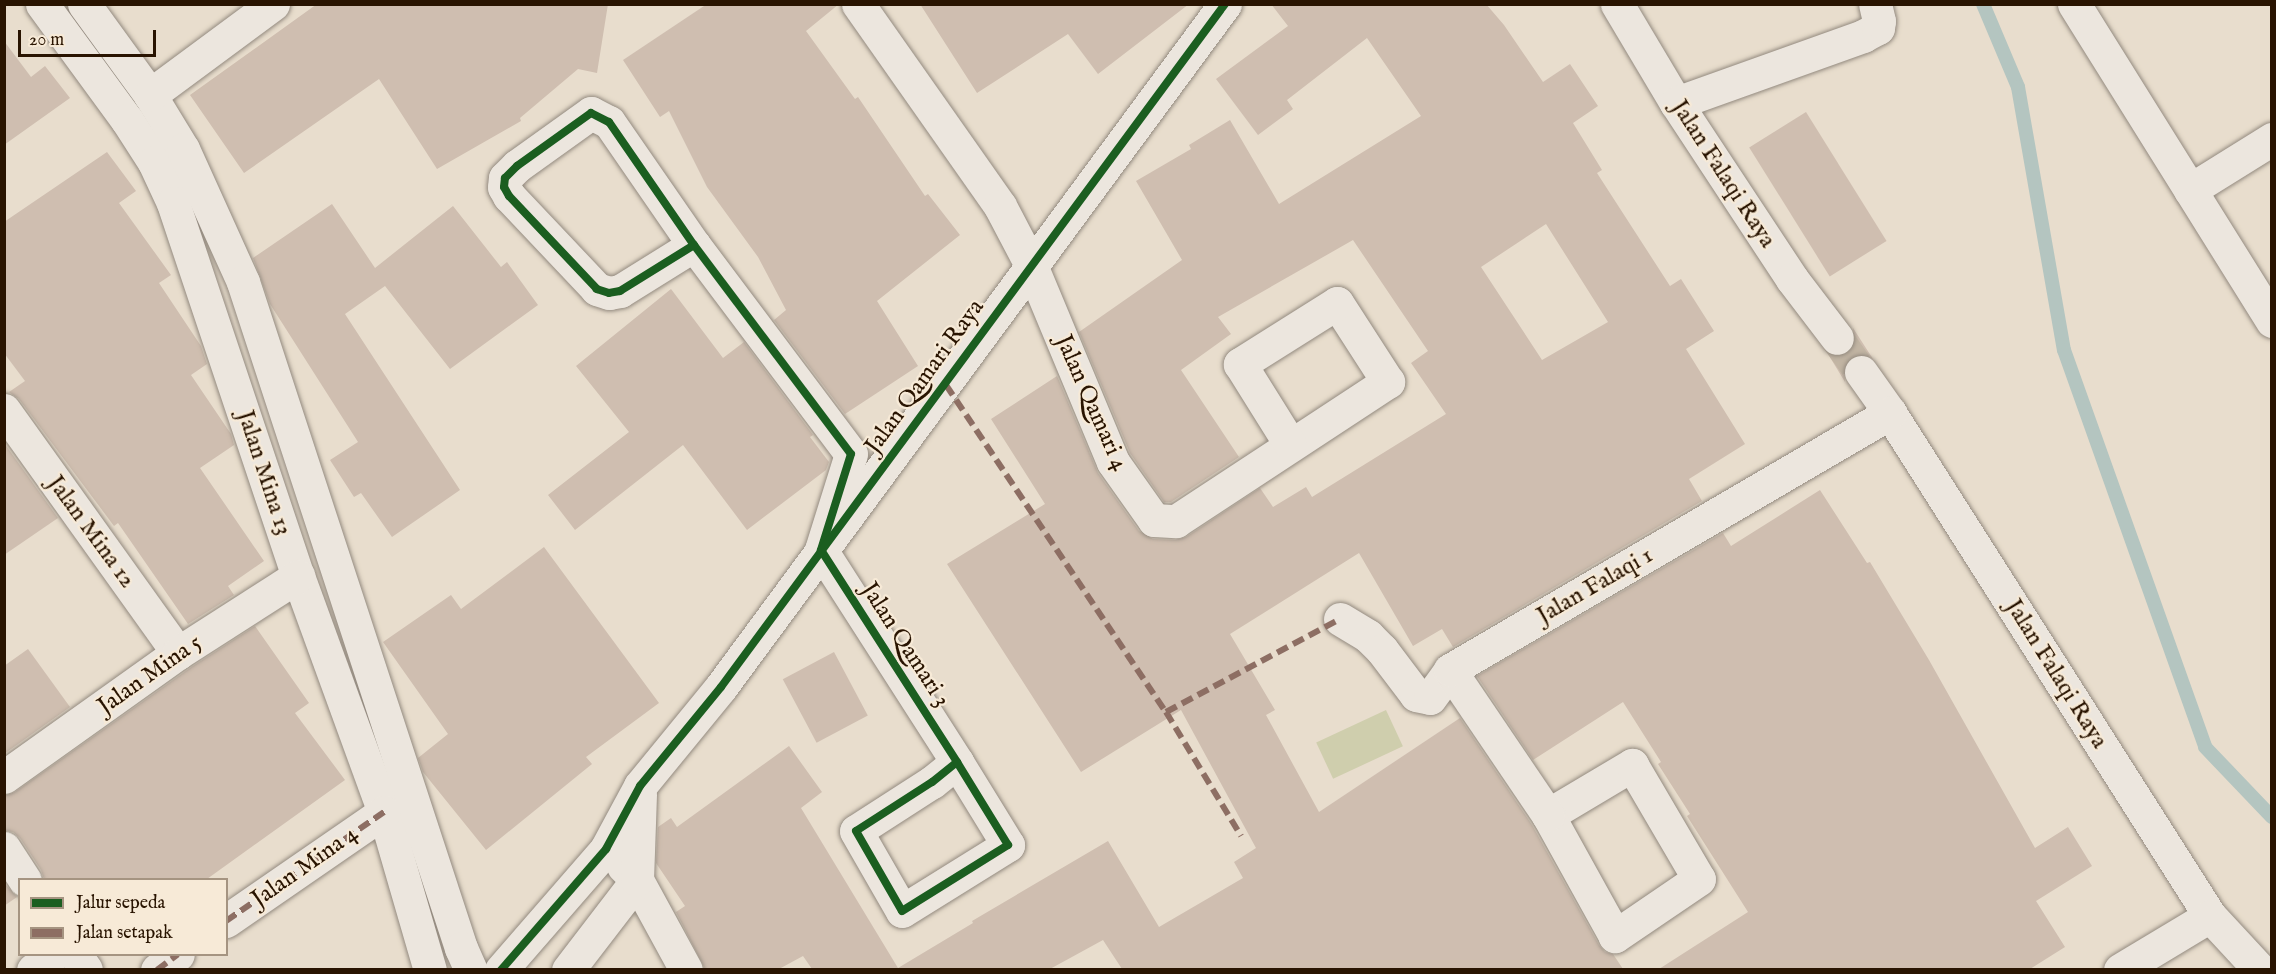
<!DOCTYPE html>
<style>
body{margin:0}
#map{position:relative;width:2276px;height:974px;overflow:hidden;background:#e8ddcd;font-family:"IM FELL English",serif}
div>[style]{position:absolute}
.green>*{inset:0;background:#cfcead;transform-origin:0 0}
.stream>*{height:14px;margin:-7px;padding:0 7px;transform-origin:7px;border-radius:7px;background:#b4c5c0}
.building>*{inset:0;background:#cfbeb0;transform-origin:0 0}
.street-tunnel>*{height:33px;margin-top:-16.5px;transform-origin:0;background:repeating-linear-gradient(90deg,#c2b5a4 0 33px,transparent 0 49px)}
.roads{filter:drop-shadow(0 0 2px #938a7f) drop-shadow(0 0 2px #938a7f)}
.street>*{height:33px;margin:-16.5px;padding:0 16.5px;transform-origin:16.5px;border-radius:16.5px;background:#ece6de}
.quiet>*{height:6px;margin-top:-3px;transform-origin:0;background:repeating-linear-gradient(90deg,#8d6e63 0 12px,transparent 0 18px)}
.cycleway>*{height:8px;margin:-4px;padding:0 4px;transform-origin:4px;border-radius:4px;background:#1b5e20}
span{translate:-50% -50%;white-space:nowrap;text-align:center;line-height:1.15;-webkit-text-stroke:4.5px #f7ead7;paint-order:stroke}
.street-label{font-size:24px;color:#291401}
.frame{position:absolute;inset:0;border:6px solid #291401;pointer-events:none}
.legend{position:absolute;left:18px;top:878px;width:210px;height:78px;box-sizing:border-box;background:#f7ead7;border:2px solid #a59481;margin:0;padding:8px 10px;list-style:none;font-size:18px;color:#291401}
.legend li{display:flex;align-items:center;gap:12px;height:30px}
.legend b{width:30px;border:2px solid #a59481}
.scale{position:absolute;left:18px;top:30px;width:138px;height:27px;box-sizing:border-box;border:3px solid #291401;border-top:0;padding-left:8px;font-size:18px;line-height:21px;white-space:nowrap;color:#291401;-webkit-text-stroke:4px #f7ead7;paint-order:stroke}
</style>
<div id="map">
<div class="green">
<i style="left:1386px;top:710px;width:40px;height:77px;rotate:65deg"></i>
</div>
<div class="stream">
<i style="left:1983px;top:4px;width:90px;rotate:67.1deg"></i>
<i style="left:2018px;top:87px;width:267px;rotate:80.1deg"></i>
<i style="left:2064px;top:350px;width:421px;rotate:70.4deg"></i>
<i style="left:2205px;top:747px;width:97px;rotate:46.3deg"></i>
</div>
<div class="building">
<i style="clip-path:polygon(317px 4px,608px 4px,597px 73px,578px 69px,520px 118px,521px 121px,437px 169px,379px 79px,244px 173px,190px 95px)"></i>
<i style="clip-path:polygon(707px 4px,839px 4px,806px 31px,855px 99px,858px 97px,925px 196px,928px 194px,960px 235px,877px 301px,918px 366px,845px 414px,774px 320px,786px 310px,758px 257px,707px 187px,669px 111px,660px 117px,623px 60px)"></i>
<i style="clip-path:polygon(920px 4px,1189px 4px,1098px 74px,1068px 34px,977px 93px)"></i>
<i style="clip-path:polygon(evenodd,1271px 4px,1486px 4px,1504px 25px,1543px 82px,1570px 64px,1598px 106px,1573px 123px,1602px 170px,1597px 173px,1670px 286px,1681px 279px,1714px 331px,1686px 349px,1745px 444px,1689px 479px,1702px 501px,1453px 647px,1442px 629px,1413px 646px,1359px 553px,1230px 634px,1275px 710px,1266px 715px,1319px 812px,1460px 718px,1532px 825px,1599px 945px,1605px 952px,1613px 954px,1623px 969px,1122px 969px,1103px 940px,1050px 969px,812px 969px,803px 956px,779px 969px,705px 969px,676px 912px,685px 906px,656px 863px,658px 827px,671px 818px,677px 827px,789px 746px,822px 792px,801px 808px,898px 968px,973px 923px,972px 921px,1108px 841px,1159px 927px,1243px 878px,1234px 862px,1256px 848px,1181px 710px,1081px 772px,947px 564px,1045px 504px,991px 419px,1057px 376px,1098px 473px,1139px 531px,1153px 539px,1175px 540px,1186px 537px,1260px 488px,1273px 507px,1306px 487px,1312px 497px,1446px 414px,1411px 363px,1428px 351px,1353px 240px,1218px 317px,1231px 334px,1181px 370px,1239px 457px,1171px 502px,1164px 502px,1130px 453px,1079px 332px,1182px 260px,1136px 181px,1191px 149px,1189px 145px,1230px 120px,1279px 204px,1421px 116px,1367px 38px,1287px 100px,1293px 109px,1258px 135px,1216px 79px,1288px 26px,1271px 4px,1546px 224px,1608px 322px,1542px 360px,1481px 267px,1546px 224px)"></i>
<i style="clip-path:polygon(4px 41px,31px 77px,45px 66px,70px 98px,4px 145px)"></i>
<i style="left:1806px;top:112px;width:152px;height:67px;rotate:58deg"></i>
<i style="clip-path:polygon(107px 152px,136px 191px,119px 203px,171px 275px,159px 283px,201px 346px,207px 364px,191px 375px,231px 434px,234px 445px,200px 468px,264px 561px,228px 586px,234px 595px,188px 624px,118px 523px,114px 526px,19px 399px,9px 392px,25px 381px,4px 353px,4px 222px)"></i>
<i style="clip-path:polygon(332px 204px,375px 268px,453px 206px,501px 267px,507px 262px,538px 305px,450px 369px,385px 286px,345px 314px,460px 490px,392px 537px,361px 493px,354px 497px,330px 460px,358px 442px,270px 304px,253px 258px)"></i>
<i style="clip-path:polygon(671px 289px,723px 358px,744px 342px,813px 435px,810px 437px,829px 462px,826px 470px,747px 530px,683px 445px,575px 530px,548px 495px,629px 432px,576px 366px)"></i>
<i style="clip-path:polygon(1853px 328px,1873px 359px,1860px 353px,1850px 357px,1844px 365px,1845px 382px,1828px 354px,1839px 357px,1849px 352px,1854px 345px)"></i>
<i style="clip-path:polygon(4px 443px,58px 518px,4px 555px)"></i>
<i style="clip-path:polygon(1820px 490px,1867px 563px,1870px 562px,1929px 660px,2035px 848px,2068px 827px,2092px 866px,2036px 901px,2065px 947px,2030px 969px,1659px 969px,1748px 912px,1687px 816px,1690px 814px,1658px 764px,1661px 762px,1623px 702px,1533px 760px,1477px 676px,1723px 533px,1731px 546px)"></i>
<i style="clip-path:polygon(544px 547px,659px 703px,586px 757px,592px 764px,486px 850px,423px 772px,418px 758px,448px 734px,383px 642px,451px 595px,461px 609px)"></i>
<i style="clip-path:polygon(255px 626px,309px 703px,295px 713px,345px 780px,207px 879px,44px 879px,41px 870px,20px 838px,13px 832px,4px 830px,4px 796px,15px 792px,193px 666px)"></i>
<i style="clip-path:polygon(28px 649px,70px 707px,4px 754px,4px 666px)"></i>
<i style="left:834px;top:652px;width:72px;height:58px;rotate:62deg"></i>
<i style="clip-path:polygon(4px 883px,17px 897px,4px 906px)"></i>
</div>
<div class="street-tunnel">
<i style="left:1837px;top:338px;width:42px;rotate:54.8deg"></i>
</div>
<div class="roads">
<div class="street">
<i style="left:42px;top:4px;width:144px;rotate:53.8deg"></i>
<i style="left:127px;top:120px;width:50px;rotate:57.3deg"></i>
<i style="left:154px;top:162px;width:45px;rotate:65.1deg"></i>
<i style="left:173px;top:203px;width:393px;rotate:71.5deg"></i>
<i style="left:298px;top:576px;width:251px;rotate:70deg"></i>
<i style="left:384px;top:812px;width:165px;rotate:73.8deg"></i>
<i style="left:84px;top:4px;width:112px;rotate:54deg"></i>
<i style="left:150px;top:95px;width:63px;rotate:58.6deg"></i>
<i style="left:183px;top:149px;width:146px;rotate:65.7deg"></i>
<i style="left:243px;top:282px;width:701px;rotate:71.88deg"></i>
<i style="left:461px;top:948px;width:24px;rotate:66deg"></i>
<i style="left:858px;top:4px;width:247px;rotate:54.9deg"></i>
<i style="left:1000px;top:206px;width:67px;rotate:62.3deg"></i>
<i style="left:1031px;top:265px;width:213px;rotate:67.4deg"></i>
<i style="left:1113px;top:462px;width:71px;rotate:54.7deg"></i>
<i style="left:1154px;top:520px;width:22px;rotate:3deg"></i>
<i style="left:1176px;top:521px;width:254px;rotate:-33.3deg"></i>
<i style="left:1388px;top:382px;width:94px;rotate:-122.8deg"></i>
<i style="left:1337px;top:303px;width:115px;rotate:147.8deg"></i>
<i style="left:1240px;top:364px;width:94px;rotate:58deg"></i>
<i style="left:1617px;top:4px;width:115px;rotate:59.2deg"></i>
<i style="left:1676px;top:103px;width:211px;rotate:56.6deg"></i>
<i style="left:1792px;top:279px;width:74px;rotate:52.7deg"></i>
<i style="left:2074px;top:4px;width:374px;rotate:58deg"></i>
<i style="left:150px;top:95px;width:153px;rotate:-36.5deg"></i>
<i style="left:1676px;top:103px;width:199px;rotate:-19.7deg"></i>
<i style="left:1863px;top:36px;width:17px;rotate:-28deg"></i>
<i style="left:1878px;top:28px;width:7px;rotate:-82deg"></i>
<i style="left:1879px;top:21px;width:17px;rotate:-103deg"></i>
<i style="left:2190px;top:190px;width:97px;rotate:-31.9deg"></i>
<i style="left:694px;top:245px;width:87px;rotate:148.1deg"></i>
<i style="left:620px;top:291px;width:11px;rotate:170deg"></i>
<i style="left:609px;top:293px;width:13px;rotate:-162deg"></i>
<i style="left:597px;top:289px;width:128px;rotate:-133.4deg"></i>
<i style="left:509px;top:196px;width:10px;rotate:-119deg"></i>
<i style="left:504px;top:187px;width:9px;rotate:-84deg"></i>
<i style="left:505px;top:178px;width:17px;rotate:-45deg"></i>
<i style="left:517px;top:166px;width:91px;rotate:-35.6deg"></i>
<i style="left:591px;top:113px;width:20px;rotate:27deg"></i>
<i style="left:609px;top:122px;width:150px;rotate:55.4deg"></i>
<i style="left:694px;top:245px;width:261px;rotate:53.1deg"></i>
<i style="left:851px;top:454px;width:101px;rotate:107.4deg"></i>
<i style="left:821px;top:550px;width:252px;rotate:57.3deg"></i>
<i style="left:957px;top:762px;width:32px;rotate:141deg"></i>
<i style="left:932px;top:782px;width:90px;rotate:147.2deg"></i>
<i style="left:856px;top:831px;width:92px;rotate:60.1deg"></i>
<i style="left:902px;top:911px;width:125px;rotate:-31.9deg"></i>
<i style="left:1008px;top:845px;width:97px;rotate:-121.6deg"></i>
<i style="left:1861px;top:372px;width:50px;rotate:54.7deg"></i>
<i style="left:1890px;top:413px;width:596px;rotate:57.54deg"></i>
<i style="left:2210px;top:916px;width:74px;rotate:47.2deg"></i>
<i style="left:4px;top:410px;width:299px;rotate:54.4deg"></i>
<i style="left:1340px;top:619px;width:33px;rotate:31deg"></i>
<i style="left:1368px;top:636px;width:20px;rotate:45deg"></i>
<i style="left:1382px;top:650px;width:56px;rotate:52.9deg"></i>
<i style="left:1416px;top:695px;width:14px;rotate:12deg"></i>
<i style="left:1430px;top:698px;width:34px;rotate:-54deg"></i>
<i style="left:4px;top:777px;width:214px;rotate:-35.5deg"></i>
<i style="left:178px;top:653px;width:143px;rotate:-32.7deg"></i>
<i style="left:1548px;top:815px;width:98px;rotate:-30.8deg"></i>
<i style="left:1632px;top:765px;width:132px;rotate:59.6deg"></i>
<i style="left:1699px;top:879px;width:102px;rotate:145.8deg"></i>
<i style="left:1615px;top:936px;width:138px;rotate:-119deg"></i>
<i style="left:1548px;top:815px;width:175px;rotate:-124.1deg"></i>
<i style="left:1450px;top:670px;width:510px;rotate:-30.29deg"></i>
<i style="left:4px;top:848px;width:38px;rotate:57deg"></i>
<i style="left:623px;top:866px;width:20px;rotate:45deg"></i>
<i style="left:637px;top:880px;width:102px;rotate:61.4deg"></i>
<i style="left:226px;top:921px;width:192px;rotate:-34.6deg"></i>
<i style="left:75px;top:954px;width:19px;rotate:55deg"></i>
<i style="left:33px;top:970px;width:26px;rotate:-37deg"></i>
<i style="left:157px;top:970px;width:26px;rotate:-37deg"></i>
<i style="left:501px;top:970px;width:160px;rotate:-49deg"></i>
<i style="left:606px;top:849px;width:72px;rotate:-61.6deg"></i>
<i style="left:640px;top:786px;width:128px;rotate:-50.7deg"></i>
<i style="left:721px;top:687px;width:849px;rotate:-53.58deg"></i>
<i style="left:568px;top:970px;width:113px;rotate:-52.5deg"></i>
<i style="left:637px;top:880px;width:86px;rotate:-88deg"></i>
<i style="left:2120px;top:970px;width:105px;rotate:-31deg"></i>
</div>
</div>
<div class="quiet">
<i style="left:946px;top:385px;width:394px;rotate:56.1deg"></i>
<i style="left:1166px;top:712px;width:145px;rotate:58.8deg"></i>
<i style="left:1166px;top:712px;width:197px;rotate:-28.1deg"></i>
<i style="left:226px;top:921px;width:192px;rotate:-34.6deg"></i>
<i style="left:157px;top:970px;width:26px;rotate:-37deg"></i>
</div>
<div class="cycleway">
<i style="left:694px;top:245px;width:87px;rotate:148.1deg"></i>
<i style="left:620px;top:291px;width:11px;rotate:170deg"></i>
<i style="left:609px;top:293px;width:13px;rotate:-162deg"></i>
<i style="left:597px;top:289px;width:128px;rotate:-133.4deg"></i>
<i style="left:509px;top:196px;width:10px;rotate:-119deg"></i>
<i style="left:504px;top:187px;width:9px;rotate:-84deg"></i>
<i style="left:505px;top:178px;width:17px;rotate:-45deg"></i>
<i style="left:517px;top:166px;width:91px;rotate:-35.6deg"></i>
<i style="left:591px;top:113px;width:20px;rotate:27deg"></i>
<i style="left:609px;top:122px;width:150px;rotate:55.4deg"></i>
<i style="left:694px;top:245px;width:261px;rotate:53.1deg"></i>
<i style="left:851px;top:454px;width:101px;rotate:107.4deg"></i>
<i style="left:821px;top:550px;width:252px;rotate:57.3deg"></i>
<i style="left:957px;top:762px;width:32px;rotate:141deg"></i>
<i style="left:932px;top:782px;width:90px;rotate:147.2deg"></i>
<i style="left:856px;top:831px;width:92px;rotate:60.1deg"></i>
<i style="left:902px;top:911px;width:125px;rotate:-31.9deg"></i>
<i style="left:1008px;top:845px;width:97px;rotate:-121.6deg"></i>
<i style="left:501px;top:970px;width:160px;rotate:-49deg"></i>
<i style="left:606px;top:849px;width:72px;rotate:-61.6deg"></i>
<i style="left:640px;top:786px;width:128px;rotate:-50.7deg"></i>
<i style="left:721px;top:687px;width:849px;rotate:-53.58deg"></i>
</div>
<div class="street-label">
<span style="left:1723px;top:174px;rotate:57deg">Jalan Falaqi Raya</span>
<span style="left:925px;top:377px;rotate:-54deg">Jalan Qamari Raya</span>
<span style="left:1091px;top:403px;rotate:66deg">Jalan Qamari 4</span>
<span style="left:264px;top:473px;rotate:72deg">Jalan Mina 13</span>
<span style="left:91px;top:532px;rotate:54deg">Jalan Mina 12</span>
<span style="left:1595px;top:586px;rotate:-30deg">Jalan Falaqi 1</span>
<span style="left:905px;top:645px;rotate:57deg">Jalan Qamari 3</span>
<span style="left:2056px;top:674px;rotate:58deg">Jalan Falaqi Raya</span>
<span style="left:150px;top:675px;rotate:-35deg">Jalan Mina 5</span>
<span style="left:305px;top:867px;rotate:-35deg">Jalan Mina 4</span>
</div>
<div class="frame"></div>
<ul class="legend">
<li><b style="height:8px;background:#1b5e20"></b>Jalur sepeda</li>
<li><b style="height:8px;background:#8d6e63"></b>Jalan setapak</li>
</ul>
<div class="scale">20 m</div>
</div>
